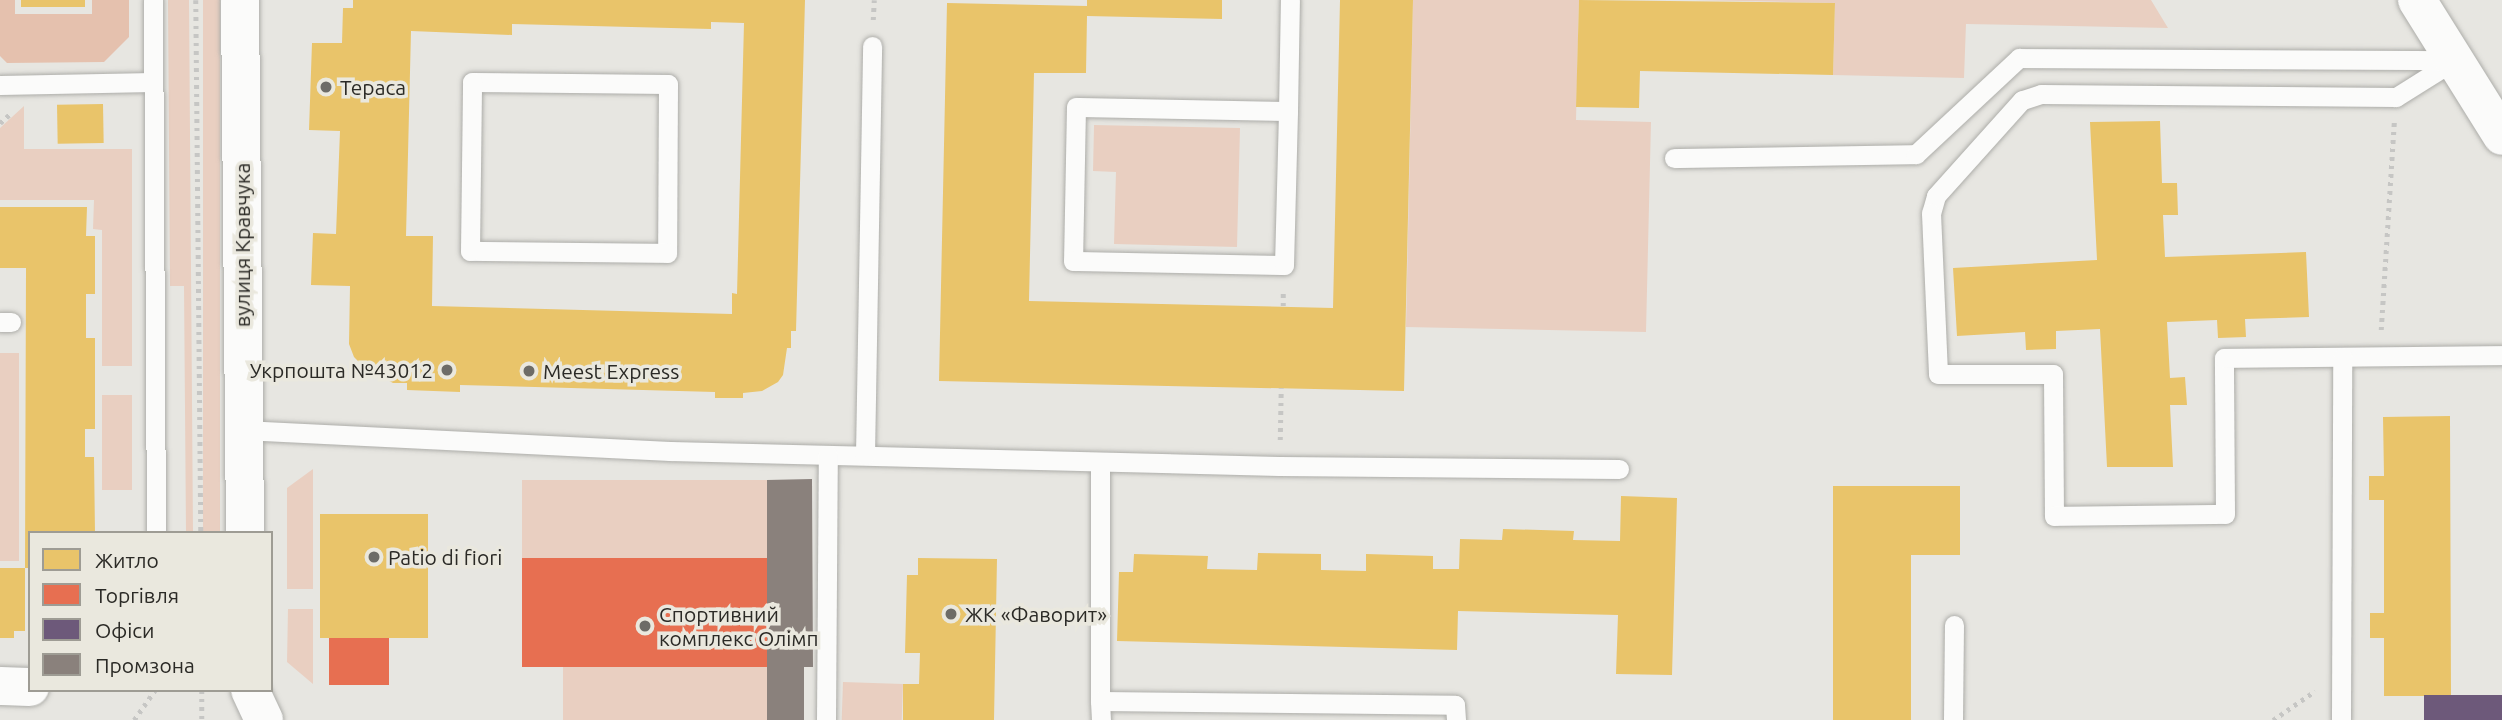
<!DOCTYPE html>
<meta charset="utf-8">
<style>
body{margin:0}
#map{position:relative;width:2502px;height:720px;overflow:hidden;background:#e7e6e1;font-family:Ubuntu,sans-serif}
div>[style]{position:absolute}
.green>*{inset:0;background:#e9cfc1;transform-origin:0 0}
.forest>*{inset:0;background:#e5c1ae}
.homes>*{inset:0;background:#e9c46a;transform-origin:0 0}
.shops>*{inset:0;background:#e76f51;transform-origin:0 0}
.offices>*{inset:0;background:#6d597a;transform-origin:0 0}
.industry>*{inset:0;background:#8a817c}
.path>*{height:4.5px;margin-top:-2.25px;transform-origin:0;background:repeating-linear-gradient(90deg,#c6c6c4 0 3.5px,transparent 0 8.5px)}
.roads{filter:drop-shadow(0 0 2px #adada9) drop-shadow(0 0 2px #adada9)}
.service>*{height:19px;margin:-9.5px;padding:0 9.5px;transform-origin:9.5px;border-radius:9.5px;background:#fbfbfa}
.minor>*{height:38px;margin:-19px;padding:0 19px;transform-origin:19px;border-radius:19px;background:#fbfbfa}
.tertiary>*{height:38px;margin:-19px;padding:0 19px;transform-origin:19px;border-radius:19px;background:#fbfbfa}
.secondary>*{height:38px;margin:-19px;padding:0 19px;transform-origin:19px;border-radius:19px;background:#fbfbfa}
.dots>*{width:19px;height:19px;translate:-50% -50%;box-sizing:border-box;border:4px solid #eae8de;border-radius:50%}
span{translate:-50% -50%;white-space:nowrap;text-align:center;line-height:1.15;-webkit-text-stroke:7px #eae8de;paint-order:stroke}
.poi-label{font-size:21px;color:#2b2a26}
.left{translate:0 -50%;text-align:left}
.right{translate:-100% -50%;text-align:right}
.street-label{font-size:21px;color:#2b2a26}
.legend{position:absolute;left:28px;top:531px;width:245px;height:161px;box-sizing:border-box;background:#eae8de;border:2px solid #9e9c94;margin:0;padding:9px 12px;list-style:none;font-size:21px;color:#2b2a26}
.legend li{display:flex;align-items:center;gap:14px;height:35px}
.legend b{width:35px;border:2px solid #9e9c94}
</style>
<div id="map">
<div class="green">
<i style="clip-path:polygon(168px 0,189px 0,193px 533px,186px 533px,184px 286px,170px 286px)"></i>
<i style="left:203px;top:0;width:17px;height:533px"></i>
<i style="clip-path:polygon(1413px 0,1579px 0,1576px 120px,1651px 122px,1646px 332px,1406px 327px)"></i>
<i style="clip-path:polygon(1694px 0,2151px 0,2168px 28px,1966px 24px,1964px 78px,1833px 75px,1835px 3px)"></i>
<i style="clip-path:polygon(24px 106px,24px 149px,132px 149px,132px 366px,102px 366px,102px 230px,93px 229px,94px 200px,0 200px,0 128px)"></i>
<i style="clip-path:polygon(1094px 125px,1240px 128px,1237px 247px,1114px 244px,1116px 172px,1093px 171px)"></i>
<i style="left:0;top:353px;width:19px;height:208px"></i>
<i style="left:102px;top:395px;width:30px;height:95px"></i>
<i style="clip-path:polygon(313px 469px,313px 589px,287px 589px,287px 488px)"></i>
<i style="left:767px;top:480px;width:78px;height:245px;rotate:90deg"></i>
<i style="clip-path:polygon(288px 609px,313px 609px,313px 684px,287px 662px)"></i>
<i style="left:767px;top:667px;width:53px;height:204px;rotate:90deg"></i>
<i style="left:843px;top:682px;width:60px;height:38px;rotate:2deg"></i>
</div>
<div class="forest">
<i style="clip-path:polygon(0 0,15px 0,15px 14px,92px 14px,92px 0,129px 0,129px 37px,104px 62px,7px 63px,0 56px)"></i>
</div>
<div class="homes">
<i style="left:21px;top:0;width:64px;height:7px"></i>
<i style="clip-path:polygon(evenodd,353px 0,805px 0,796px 331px,791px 331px,791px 348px,787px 348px,783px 375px,778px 382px,762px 391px,743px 393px,743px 398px,715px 398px,715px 392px,460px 385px,460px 392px,407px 390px,407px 383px,393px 383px,364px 367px,354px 357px,349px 344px,350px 286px,311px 285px,313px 233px,336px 234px,340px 131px,309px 130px,312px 43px,342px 43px,343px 8px,353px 8px,353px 0,711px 22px,744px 23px,737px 294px,732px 293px,732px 314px,432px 306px,433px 236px,406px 236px,411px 31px,512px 35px,512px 24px,711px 29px,711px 22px)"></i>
<i style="clip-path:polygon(1087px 0,1222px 0,1222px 19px,1087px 16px,1086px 73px,1034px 73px,1029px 301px,1333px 308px,1340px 0,1413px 0,1404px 391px,939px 381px,947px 3px,1087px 6px)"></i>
<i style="clip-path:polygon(1579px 0,1835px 3px,1833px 75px,1640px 71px,1639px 108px,1576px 107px)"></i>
<i style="left:103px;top:104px;width:39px;height:46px;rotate:89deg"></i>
<i style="clip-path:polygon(2160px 121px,2162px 183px,2177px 183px,2178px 215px,2163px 215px,2165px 257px,2306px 252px,2309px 317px,2245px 319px,2246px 337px,2218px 338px,2217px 320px,2167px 322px,2170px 378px,2185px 377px,2187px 405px,2170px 405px,2173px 467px,2107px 467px,2100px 329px,2056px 331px,2056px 349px,2026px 350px,2025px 332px,1957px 336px,1953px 268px,2097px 260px,2090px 122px)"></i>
<i style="clip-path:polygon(0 207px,87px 207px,86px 236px,95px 236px,95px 294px,86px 294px,86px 338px,95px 338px,95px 429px,85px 429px,85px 457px,94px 457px,95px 533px,30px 533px,30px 568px,25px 568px,25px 631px,14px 631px,14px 638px,0 638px,0 568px,25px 568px,26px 268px,0 268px)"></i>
<i style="clip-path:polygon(2450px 416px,2451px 696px,2384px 696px,2384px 638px,2370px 638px,2370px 613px,2384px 613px,2384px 500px,2369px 500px,2369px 476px,2384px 476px,2383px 417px)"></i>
<i style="clip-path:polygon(1833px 486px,1960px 486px,1960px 555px,1911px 555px,1911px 720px,1833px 720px)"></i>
<i style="clip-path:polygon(1621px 496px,1677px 498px,1672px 675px,1616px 674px,1618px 615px,1458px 611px,1457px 650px,1117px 641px,1119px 572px,1133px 572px,1134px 554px,1208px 556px,1207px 569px,1257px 570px,1258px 553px,1321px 554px,1321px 570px,1366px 571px,1366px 554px,1433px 556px,1433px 569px,1459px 569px,1460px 539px,1502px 540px,1503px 529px,1574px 531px,1573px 540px,1620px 541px)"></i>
<i style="left:428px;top:514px;width:124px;height:108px;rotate:90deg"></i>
<i style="clip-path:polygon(918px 558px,997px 559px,994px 720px,903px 720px,903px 684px,919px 684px,920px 653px,905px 653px,907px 575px,918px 575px)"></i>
</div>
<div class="shops">
<i style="left:767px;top:558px;width:109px;height:245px;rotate:90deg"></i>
<i style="left:329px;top:638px;width:60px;height:47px"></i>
</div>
<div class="offices">
<i style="left:2502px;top:695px;width:25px;height:78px;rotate:90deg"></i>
</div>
<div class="industry">
<i style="clip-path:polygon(812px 479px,813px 667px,804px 667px,804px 720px,767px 720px,767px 480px)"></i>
</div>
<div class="path">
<i style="left:196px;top:0;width:533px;rotate:89.46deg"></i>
<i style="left:873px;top:20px;width:20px;rotate:-87deg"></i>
<i style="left:0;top:123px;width:15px;rotate:-42deg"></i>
<i style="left:1283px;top:306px;width:15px;rotate:-90deg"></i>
<i style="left:2381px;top:330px;width:208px;rotate:-86.4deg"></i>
<i style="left:1280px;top:440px;width:52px;rotate:-88.9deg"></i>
<i style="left:202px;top:690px;width:30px;rotate:90deg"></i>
<i style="left:134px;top:720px;width:37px;rotate:-55deg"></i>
<i style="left:2273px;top:720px;width:51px;rotate:-34.6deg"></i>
</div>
<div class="roads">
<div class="service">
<i style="left:153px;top:0;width:533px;rotate:89.68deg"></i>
<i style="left:2455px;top:60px;width:70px;rotate:147.9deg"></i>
<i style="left:2396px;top:97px;width:355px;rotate:-179.5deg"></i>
<i style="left:2041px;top:94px;width:20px;rotate:162deg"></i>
<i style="left:2022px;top:100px;width:129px;rotate:131.9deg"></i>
<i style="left:1936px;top:196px;width:18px;rotate:106deg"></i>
<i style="left:1931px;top:213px;width:161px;rotate:87.5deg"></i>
<i style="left:1938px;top:374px;width:115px"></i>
<i style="left:2053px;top:374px;width:142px;rotate:89.6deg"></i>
<i style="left:2054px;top:516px;width:171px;rotate:-0.7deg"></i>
<i style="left:2225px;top:514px;width:156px;rotate:-90.4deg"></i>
<i style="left:2224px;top:358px;width:278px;rotate:-0.6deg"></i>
<i style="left:472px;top:82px;width:196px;rotate:0.6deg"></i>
<i style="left:668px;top:84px;width:169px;rotate:90.3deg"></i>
<i style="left:667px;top:253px;width:197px;rotate:-179.4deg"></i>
<i style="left:470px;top:251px;width:169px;rotate:-89.3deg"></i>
<i style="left:0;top:85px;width:153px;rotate:-1.1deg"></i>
<i style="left:1288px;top:111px;width:212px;rotate:-178.9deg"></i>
<i style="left:1076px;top:107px;width:154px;rotate:91.1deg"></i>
<i style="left:1073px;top:261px;width:211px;rotate:1.1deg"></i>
<i style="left:1284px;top:265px;width:154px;rotate:-88.5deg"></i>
<i style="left:1288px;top:111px;width:111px;rotate:-89deg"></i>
<i style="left:1674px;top:158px;width:242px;rotate:-0.9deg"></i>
<i style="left:1916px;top:154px;width:141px;rotate:-43deg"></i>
<i style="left:2019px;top:58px;width:434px;rotate:0.3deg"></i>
<i style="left:0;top:322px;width:11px"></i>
<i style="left:242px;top:430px;width:429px;rotate:2.8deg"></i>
<i style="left:670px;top:451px;width:609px;rotate:1.41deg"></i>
<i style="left:1279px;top:466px;width:340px;rotate:0.5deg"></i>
<i style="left:865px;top:455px;width:409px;rotate:-89deg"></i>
<i style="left:1100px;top:462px;width:239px;rotate:90deg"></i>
<i style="left:1100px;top:701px;width:355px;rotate:0.6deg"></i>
<i style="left:1455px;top:705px;width:15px;rotate:86deg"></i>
<i style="left:1100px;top:701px;width:19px;rotate:87deg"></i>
<i style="left:826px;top:720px;width:265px;rotate:-89.6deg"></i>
<i style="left:1953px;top:720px;width:95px;rotate:-89.4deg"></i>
<i style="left:2341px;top:720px;width:363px;rotate:-89.8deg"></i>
</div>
<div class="minor">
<i style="left:0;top:686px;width:30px;rotate:2deg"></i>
</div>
<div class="tertiary">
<i style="left:240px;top:0;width:533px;rotate:89.46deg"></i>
<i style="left:250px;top:690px;width:33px;rotate:65deg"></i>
</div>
<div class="secondary">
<i style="left:2417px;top:0;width:160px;rotate:58deg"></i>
</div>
</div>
<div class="dots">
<i style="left:326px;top:87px;background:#6d6c67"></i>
<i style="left:447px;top:370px;background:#6d6c67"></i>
<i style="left:529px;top:371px;background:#6d6c67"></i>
<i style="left:374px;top:557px;background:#6d6c67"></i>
<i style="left:951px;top:614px;background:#6d6c67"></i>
<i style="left:645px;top:626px;background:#6d6c67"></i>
</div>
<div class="poi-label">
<span class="left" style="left:340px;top:87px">Тераса</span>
<span class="right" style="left:433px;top:370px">Укрпошта №43012</span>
<span class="left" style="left:543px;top:371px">Meest Express</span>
<span class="left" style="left:388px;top:557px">Patio di fiori</span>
<span class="left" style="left:659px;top:626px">Спортивний<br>комплекс Олімп</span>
<span class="left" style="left:965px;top:614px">ЖК «Фаворит»</span>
</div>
<div class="street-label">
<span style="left:242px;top:245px;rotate:-90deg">вулиця Кравчука</span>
</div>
<ul class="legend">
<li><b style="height:19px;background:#e9c46a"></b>Житло</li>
<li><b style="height:19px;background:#e76f51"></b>Торгівля</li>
<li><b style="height:19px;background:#6d597a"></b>Офіси</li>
<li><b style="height:19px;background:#8a817c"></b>Промзона</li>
</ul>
</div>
